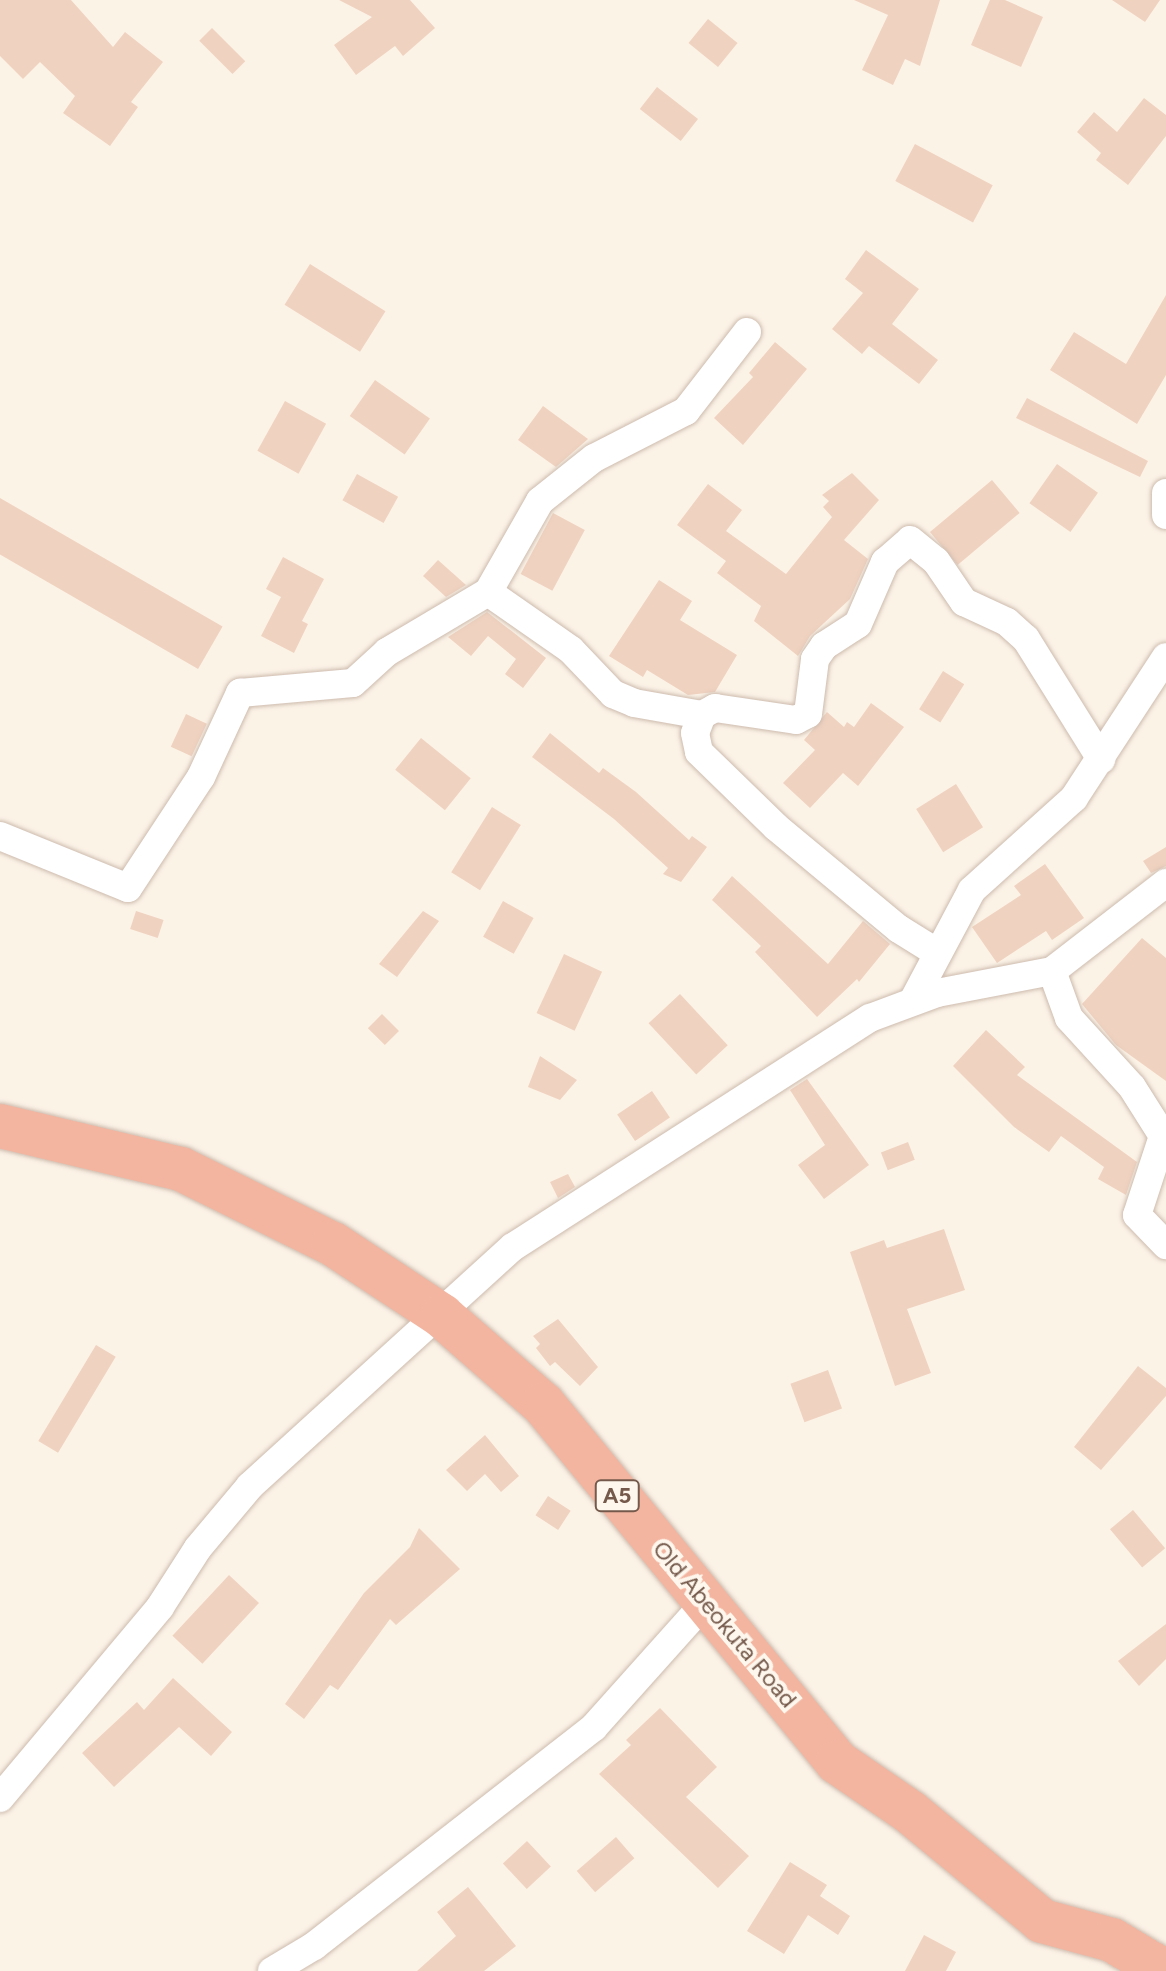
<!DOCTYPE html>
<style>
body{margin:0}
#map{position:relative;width:1166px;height:1971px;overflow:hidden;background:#fcf3e7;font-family:Figtree,sans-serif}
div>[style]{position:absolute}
.building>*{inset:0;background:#f0d2c0;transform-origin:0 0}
.roads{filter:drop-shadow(0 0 2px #cdbbae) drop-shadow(0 0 2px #cdbbae)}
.street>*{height:28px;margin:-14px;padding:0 14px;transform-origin:14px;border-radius:14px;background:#fff}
.highway>*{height:44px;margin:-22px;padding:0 22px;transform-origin:22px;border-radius:22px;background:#f3b5a0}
span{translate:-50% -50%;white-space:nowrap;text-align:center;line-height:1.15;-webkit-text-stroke:8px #fef7ed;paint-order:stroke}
.shield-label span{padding:2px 6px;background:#fef7ed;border:2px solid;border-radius:6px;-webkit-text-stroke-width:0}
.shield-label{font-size:22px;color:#755a4c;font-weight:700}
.street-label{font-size:24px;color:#755a4c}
</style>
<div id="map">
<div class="building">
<i style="clip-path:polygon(0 0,71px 0,113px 47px,125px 32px,163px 62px,131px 102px,138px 107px,110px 146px,63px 113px,75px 96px,40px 62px,23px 79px,0 56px)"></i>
<i style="clip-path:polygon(339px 0,410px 0,435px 28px,403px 56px,395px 46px,356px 75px,334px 45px,372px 17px)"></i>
<i style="clip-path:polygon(854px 0,940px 0,920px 66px,905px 59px,893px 85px,862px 70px,888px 15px)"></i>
<i style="clip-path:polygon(990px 0,1005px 0,1043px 17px,1021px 67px,971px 45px)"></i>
<i style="clip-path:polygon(1112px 0,1160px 0,1145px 22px)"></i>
<i style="left:708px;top:19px;width:38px;height:31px;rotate:39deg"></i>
<i style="left:212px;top:28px;width:47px;height:18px;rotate:45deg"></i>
<i style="left:657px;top:87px;width:52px;height:28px;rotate:38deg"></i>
<i style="clip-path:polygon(1144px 98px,1166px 115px,1166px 136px,1128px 185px,1096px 160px,1101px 153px,1077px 132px,1094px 112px,1117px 132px)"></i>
<i style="left:915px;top:144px;width:88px;height:42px;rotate:28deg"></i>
<i style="clip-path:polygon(866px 250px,919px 289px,892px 324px,938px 360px,919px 384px,869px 346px,862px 354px,832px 329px,863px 293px,845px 279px)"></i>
<i style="left:310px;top:264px;width:89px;height:48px;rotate:32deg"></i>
<i style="clip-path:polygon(1166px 295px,1166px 375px,1137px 424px,1050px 370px,1074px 332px,1126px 364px)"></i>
<i style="clip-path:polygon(775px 342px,807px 369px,743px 445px,714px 418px,753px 377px,749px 373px)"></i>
<i style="left:375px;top:380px;width:67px;height:44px;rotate:35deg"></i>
<i style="clip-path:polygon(1027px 398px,1148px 461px,1140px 477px,1016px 418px)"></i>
<i style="left:285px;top:401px;width:47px;height:57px;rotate:29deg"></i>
<i style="clip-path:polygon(543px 406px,588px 439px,556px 467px,518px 440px)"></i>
<i style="left:1057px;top:464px;width:50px;height:48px;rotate:35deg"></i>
<i style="clip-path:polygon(852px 473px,879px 500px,844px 540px,868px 559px,850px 599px,810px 636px,798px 656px,754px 621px,761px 606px,717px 573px,726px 561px,677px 525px,708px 484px,742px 510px,726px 531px,786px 574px,832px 517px,823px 507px,829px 501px,822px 495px)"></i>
<i style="left:357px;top:474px;width:47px;height:30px;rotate:29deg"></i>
<i style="left:992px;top:480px;width:43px;height:81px;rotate:50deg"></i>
<i style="left:0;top:498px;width:257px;height:49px;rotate:30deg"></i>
<i style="left:553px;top:513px;width:36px;height:69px;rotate:28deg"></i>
<i style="clip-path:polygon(283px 557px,324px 579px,302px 621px,308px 624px,294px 653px,261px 636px,281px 597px,266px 589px)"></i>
<i style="clip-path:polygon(438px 560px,466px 585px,446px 597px,423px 576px)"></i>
<i style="clip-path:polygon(659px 580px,692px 601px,680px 620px,737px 655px,715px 692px,688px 695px,647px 670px,643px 677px,609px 656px)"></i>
<i style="clip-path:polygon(487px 612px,546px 658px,523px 688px,505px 674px,516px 659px,488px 636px,471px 656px,448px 637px)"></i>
<i style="left:943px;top:671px;width:25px;height:45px;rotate:32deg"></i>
<i style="clip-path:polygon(871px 703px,904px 727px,858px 786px,843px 773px,810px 808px,783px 783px,815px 750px,804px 740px,827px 712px,844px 727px,847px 722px,854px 727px)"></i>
<i style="left:186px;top:714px;width:23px;height:36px;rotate:25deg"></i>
<i style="clip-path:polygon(550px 733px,599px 773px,603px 768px,636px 792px,689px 840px,692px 836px,707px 847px,681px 882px,663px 874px,668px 868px,614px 819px,532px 757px)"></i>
<i style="left:421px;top:738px;width:64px;height:41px;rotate:39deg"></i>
<i style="left:956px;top:784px;width:51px;height:47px;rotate:58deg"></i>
<i style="left:492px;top:807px;width:34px;height:77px;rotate:32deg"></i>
<i style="clip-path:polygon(1166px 847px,1166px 866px,1151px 873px,1143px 861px)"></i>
<i style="clip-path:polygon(1045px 864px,1084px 918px,1052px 940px,1046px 931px,997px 963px,972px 927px,1021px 895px,1014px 886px)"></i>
<i style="clip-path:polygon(732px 876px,828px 964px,863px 921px,890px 944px,859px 982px,857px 979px,817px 1017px,755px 952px,761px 946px,712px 900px)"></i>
<i style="left:503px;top:901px;width:35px;height:41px;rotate:29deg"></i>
<i style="left:136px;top:911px;width:29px;height:19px;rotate:18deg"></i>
<i style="clip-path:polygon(423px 911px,439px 921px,397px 977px,379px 964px)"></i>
<i style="clip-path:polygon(1142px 938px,1166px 958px,1166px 1081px,1116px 1045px,1082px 1004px)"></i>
<i style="left:564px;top:954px;width:42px;height:65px;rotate:25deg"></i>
<i style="left:680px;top:994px;width:70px;height:43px;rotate:47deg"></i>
<i style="left:382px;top:1014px;width:24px;height:20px;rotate:45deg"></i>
<i style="clip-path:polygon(986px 1030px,1025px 1067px,1017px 1075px,1137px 1162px,1126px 1195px,1098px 1179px,1104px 1167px,1061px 1136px,1049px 1152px,1014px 1127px,953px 1066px)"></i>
<i style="clip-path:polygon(540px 1056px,577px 1080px,560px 1100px,528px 1087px)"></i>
<i style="clip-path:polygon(807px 1079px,869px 1165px,824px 1199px,798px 1165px,825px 1145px,790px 1090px)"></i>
<i style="left:652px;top:1091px;width:32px;height:42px;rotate:56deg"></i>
<i style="left:908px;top:1142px;width:19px;height:29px;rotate:69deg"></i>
<i style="clip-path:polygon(568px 1174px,575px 1187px,558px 1198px,550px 1182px)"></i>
<i style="clip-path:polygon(944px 1229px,965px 1290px,907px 1309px,931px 1373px,895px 1386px,850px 1252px,884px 1240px,887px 1248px)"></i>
<i style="clip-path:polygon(558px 1319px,598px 1367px,580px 1386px,555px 1362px,550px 1366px,536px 1348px,540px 1344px,533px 1336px)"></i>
<i style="left:96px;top:1345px;width:23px;height:112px;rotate:31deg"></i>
<i style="clip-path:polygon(1138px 1366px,1166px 1388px,1166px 1396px,1101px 1470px,1074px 1447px)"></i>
<i style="left:828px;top:1370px;width:41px;height:40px;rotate:70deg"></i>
<i style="clip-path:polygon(485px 1435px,519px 1476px,501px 1492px,485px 1474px,467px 1491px,446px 1470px)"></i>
<i style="left:548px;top:1496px;width:27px;height:23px;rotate:33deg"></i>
<i style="left:1133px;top:1510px;width:50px;height:30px;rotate:50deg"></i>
<i style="clip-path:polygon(419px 1528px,460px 1569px,396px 1625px,390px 1619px,338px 1690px,330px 1685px,304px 1719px,285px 1704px,364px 1593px,410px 1547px)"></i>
<i style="left:229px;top:1575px;width:41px;height:83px;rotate:43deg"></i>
<i style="clip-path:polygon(1166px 1624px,1166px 1659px,1139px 1686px,1118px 1661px)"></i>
<i style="clip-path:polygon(173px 1678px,232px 1732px,211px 1756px,179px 1727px,114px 1787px,82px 1753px,137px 1702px,144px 1710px)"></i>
<i style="clip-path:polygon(660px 1708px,717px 1767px,686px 1797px,749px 1856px,718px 1888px,599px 1774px,631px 1745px,626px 1740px)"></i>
<i style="left:616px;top:1837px;width:28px;height:52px;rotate:49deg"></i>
<i style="left:527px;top:1841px;width:35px;height:33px;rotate:47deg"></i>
<i style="clip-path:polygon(790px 1862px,827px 1885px,820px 1896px,850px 1916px,838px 1935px,808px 1915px,784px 1954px,747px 1931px)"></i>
<i style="clip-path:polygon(468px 1887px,516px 1946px,484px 1971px,417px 1971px,456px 1936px,437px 1912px)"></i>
<i style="clip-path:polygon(924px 1935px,956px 1952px,946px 1971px,905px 1971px)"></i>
</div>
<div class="roads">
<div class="street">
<i style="left:747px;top:332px;width:100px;rotate:127.7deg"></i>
<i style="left:686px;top:411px;width:103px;rotate:152.9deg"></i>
<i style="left:594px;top:458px;width:69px;rotate:141.5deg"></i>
<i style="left:540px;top:501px;width:105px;rotate:119.7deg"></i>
<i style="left:488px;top:592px;width:101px;rotate:34.9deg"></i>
<i style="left:571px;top:650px;width:61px;rotate:46.3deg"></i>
<i style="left:613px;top:694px;width:23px;rotate:23deg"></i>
<i style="left:634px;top:703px;width:69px;rotate:10deg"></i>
<i style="left:702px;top:715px;width:15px;rotate:-28deg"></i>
<i style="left:715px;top:708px;width:82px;rotate:8.4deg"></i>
<i style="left:796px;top:720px;width:13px;rotate:-27deg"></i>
<i style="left:808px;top:714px;width:55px;rotate:-82.7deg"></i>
<i style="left:815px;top:659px;width:16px;rotate:-55deg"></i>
<i style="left:824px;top:646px;width:40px;rotate:-32.9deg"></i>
<i style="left:858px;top:624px;width:68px;rotate:-66.5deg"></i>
<i style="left:885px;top:562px;width:33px;rotate:-41deg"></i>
<i style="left:910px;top:540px;width:33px;rotate:39deg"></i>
<i style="left:936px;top:561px;width:50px;rotate:55.7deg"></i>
<i style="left:964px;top:602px;width:47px;rotate:24.9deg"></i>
<i style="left:1007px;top:622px;width:25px;rotate:42deg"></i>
<i style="left:1026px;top:639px;width:142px;rotate:58deg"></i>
<i style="left:1166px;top:493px;width:22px;rotate:90deg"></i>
<i style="left:702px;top:715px;width:19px;rotate:111deg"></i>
<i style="left:695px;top:733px;width:19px;rotate:78deg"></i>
<i style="left:699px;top:752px;width:107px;rotate:44.2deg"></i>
<i style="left:776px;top:827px;width:160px;rotate:39.7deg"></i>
<i style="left:899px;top:929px;width:44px;rotate:31.9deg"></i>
<i style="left:0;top:836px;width:138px;rotate:22.1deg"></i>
<i style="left:128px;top:888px;width:133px;rotate:-56.7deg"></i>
<i style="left:201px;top:777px;width:93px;rotate:-65.1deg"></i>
<i style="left:240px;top:693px;width:113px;rotate:-5.1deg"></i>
<i style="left:353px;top:683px;width:46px;rotate:-42.4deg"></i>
<i style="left:387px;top:652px;width:117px;rotate:-30.7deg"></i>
<i style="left:1052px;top:971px;width:50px;rotate:70.1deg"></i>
<i style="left:1069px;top:1018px;width:93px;rotate:47.6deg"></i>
<i style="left:1132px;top:1087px;width:58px;rotate:57.7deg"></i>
<i style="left:1163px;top:1136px;width:83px;rotate:108.2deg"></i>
<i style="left:1137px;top:1215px;width:42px;rotate:46deg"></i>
<i style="left:914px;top:999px;width:123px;rotate:-62deg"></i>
<i style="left:972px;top:890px;width:137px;rotate:-42deg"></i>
<i style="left:1074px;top:798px;width:168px;rotate:-56.9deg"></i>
<i style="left:0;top:1798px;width:249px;rotate:-50deg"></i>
<i style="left:160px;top:1607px;width:70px;rotate:-57.2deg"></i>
<i style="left:198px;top:1548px;width:81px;rotate:-50deg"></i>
<i style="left:250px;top:1486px;width:355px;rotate:-42.3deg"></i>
<i style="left:513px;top:1247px;width:424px;rotate:-32.7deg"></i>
<i style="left:870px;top:1018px;width:72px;rotate:-20.5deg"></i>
<i style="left:937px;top:993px;width:117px;rotate:-10.8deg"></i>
<i style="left:1052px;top:971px;width:144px;rotate:-37.7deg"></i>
<i style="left:272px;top:1971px;width:49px;rotate:-30.8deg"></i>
<i style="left:314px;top:1946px;width:355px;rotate:-38deg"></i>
<i style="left:594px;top:1727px;width:166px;rotate:-48.2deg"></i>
</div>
<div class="highway">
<i style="left:0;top:1126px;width:186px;rotate:13.4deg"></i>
<i style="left:181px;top:1169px;width:169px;rotate:26.3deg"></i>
<i style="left:333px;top:1244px;width:131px;rotate:33.4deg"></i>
<i style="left:442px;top:1316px;width:134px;rotate:41.1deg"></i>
<i style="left:543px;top:1404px;width:463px;rotate:50.6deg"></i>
<i style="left:837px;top:1762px;width:88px;rotate:34.4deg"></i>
<i style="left:910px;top:1812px;width:171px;rotate:39.5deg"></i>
<i style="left:1042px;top:1921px;width:73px;rotate:15.2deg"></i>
<i style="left:1112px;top:1940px;width:61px;rotate:30.8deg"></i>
</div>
</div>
<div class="shield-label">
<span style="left:617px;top:1496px">A5</span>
</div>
<div class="street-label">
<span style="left:725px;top:1624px;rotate:50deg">Old Abeokuta Road</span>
</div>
</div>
